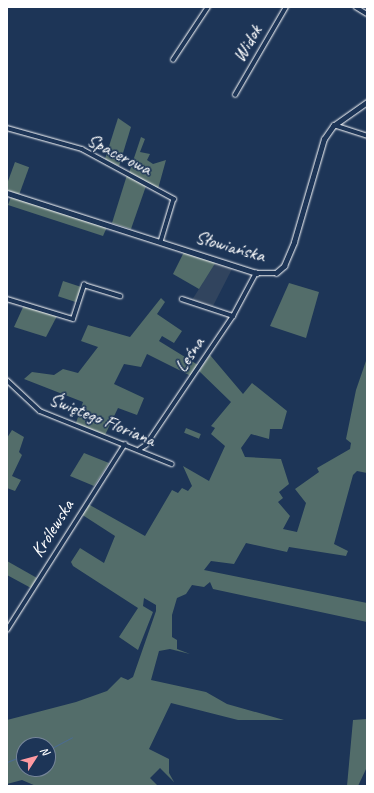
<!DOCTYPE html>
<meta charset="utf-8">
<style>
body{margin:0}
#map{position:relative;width:374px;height:793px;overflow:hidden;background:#1d3557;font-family:Caveat,sans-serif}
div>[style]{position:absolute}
.built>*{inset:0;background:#31445e}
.green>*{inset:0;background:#536d6a;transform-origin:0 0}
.stream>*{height:1px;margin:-0.5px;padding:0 0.5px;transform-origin:0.5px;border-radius:0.5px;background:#4c6c92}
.roads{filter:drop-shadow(0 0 1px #fff) drop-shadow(0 0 1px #fff)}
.minor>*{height:3.5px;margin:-1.75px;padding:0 1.75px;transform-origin:1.75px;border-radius:1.75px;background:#1d3557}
.tertiary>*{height:4.5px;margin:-2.25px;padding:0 2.25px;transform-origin:2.25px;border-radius:2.25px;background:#1d3557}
span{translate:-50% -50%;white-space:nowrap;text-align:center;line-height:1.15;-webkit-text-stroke:3.5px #1d3557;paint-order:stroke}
.street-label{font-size:19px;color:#fff}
.frame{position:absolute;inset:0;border:8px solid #fff;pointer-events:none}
.north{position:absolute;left:16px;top:737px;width:40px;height:40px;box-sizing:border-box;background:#1d3557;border:1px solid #77869a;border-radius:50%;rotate:54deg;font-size:11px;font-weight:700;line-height:16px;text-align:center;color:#fff}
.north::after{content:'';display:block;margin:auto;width:14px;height:18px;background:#ff9aa2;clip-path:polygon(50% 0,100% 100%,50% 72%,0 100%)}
</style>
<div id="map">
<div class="built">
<i style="clip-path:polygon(216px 262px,233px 267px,213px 306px,192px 300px)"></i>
</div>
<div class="green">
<i style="clip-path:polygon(118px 118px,131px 127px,119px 166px,105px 159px)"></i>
<i style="clip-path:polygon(141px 137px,145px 139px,140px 152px,150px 154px,147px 160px,153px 164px,166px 160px,158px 189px,129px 173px)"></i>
<i style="left:15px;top:162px;width:15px;height:29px;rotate:20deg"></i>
<i style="clip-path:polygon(127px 175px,146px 186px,131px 229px,112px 223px)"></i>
<i style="clip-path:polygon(11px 197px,107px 227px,103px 236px,8px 205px)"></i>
<i style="clip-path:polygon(184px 252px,216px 262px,199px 289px,173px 274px)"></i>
<i style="left:63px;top:281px;width:20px;height:16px;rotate:18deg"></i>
<i style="clip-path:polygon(289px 283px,319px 292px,306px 338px,270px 326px)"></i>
<i style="clip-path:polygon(161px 298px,165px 302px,157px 314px,182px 331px,174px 343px,162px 336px,159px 341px,198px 365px,191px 376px,147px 354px,141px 367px,124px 364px,114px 384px,144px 398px,137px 415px,118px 408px,105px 435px,76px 423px,83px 402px,24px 379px,32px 372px,54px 375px,63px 369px,78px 373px,98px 347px,81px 341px,88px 325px,130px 337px)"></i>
<i style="clip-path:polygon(24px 305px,57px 316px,46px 337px,14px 327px)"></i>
<i style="clip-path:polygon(evenodd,210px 355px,243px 394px,252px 383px,287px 411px,282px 429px,270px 429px,269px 439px,251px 434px,241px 448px,245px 457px,281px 459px,289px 484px,279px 492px,283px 498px,278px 502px,290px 516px,283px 529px,297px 532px,306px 503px,295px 489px,319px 472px,317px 468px,350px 449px,351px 443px,346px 439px,356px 390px,367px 358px,367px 473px,357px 471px,353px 475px,334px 544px,348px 551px,346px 556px,289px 547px,287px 552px,246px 543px,234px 564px,211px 561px,204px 570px,367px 603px,367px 622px,213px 589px,210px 582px,204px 587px,192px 585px,186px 594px,177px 598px,172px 615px,172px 637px,177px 640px,177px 649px,190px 654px,170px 649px,159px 651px,151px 680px,206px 692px,227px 704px,284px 720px,238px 720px,171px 703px,149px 749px,169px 759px,169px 773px,174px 782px,160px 768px,150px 778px,158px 786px,36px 786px,22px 780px,7px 784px,7px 720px,76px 702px,107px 691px,121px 677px,128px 680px,133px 677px,156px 611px,156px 605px,144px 598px,143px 606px,153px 612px,138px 650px,119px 637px,138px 608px,73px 566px,71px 562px,80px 548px,104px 563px,115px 536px,81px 514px,88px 504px,145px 536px,172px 490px,178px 493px,182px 488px,188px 491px,192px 486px,183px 466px,209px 481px,225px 446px,211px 434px,215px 428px,211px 426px,231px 402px,199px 371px,210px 355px,24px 745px,48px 745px,48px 769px,24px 769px,24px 745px)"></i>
<i style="left:186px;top:428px;width:16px;height:5px;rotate:22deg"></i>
<i style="clip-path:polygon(12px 430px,24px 437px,19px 452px,22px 455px,12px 476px,21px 480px,15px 491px,7px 488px,7px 438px)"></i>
<i style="clip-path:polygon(84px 453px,109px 463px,94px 486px,70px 476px)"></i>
<i style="clip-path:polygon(7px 561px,37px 578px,31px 588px,7px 575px)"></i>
<i style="clip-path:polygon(367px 719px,367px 767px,358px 786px,347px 786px,353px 720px)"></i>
</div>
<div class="stream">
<i style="left:48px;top:750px;width:27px;rotate:-28deg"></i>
<i style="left:7px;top:762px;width:18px;rotate:-22deg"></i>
</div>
<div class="roads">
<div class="minor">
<i style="left:356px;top:7px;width:13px;rotate:32deg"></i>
<i style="left:173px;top:60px;width:64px;rotate:-56.6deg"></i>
<i style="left:235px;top:95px;width:102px;rotate:-59.9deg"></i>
<i style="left:334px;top:125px;width:35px;rotate:18deg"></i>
<i style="left:7px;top:128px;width:78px;rotate:15.6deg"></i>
<i style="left:82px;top:149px;width:105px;rotate:28.5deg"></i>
<i style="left:174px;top:199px;width:45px;rotate:106.8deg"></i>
<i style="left:7px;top:299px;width:69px;rotate:16.9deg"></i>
<i style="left:73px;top:319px;width:36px;rotate:-72deg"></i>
<i style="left:84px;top:285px;width:38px;rotate:17deg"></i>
<i style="left:182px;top:299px;width:54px;rotate:18.4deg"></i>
<i style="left:7px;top:380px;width:45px;rotate:43.2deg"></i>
<i style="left:40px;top:411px;width:142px;rotate:21.9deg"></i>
<i style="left:140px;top:449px;width:7px;rotate:-34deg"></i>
<i style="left:146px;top:445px;width:156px;rotate:-56deg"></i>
<i style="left:233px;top:316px;width:49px;rotate:-61.9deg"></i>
<i style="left:7px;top:630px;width:220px;rotate:-57.6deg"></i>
</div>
<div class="tertiary">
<i style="left:7px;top:193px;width:262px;rotate:17.8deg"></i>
<i style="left:256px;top:273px;width:20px"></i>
<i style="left:276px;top:273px;width:11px;rotate:-41deg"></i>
<i style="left:284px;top:266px;width:26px;rotate:-67deg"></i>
<i style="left:294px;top:242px;width:107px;rotate:-73.8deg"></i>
<i style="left:324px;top:139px;width:16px;rotate:-55deg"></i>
<i style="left:333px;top:126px;width:42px;rotate:-35.2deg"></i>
</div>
</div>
<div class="street-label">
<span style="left:248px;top:44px;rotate:-60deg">Widok</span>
<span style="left:119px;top:155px;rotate:27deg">Spacerowa</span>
<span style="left:230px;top:247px;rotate:16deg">Słowiańska</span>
<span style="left:190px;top:355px;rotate:-56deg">Leśna</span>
<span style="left:102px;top:420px;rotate:22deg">Świętego Floriana</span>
<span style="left:53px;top:529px;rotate:-58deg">Królewska</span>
</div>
<div class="frame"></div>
<div class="north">N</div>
</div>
